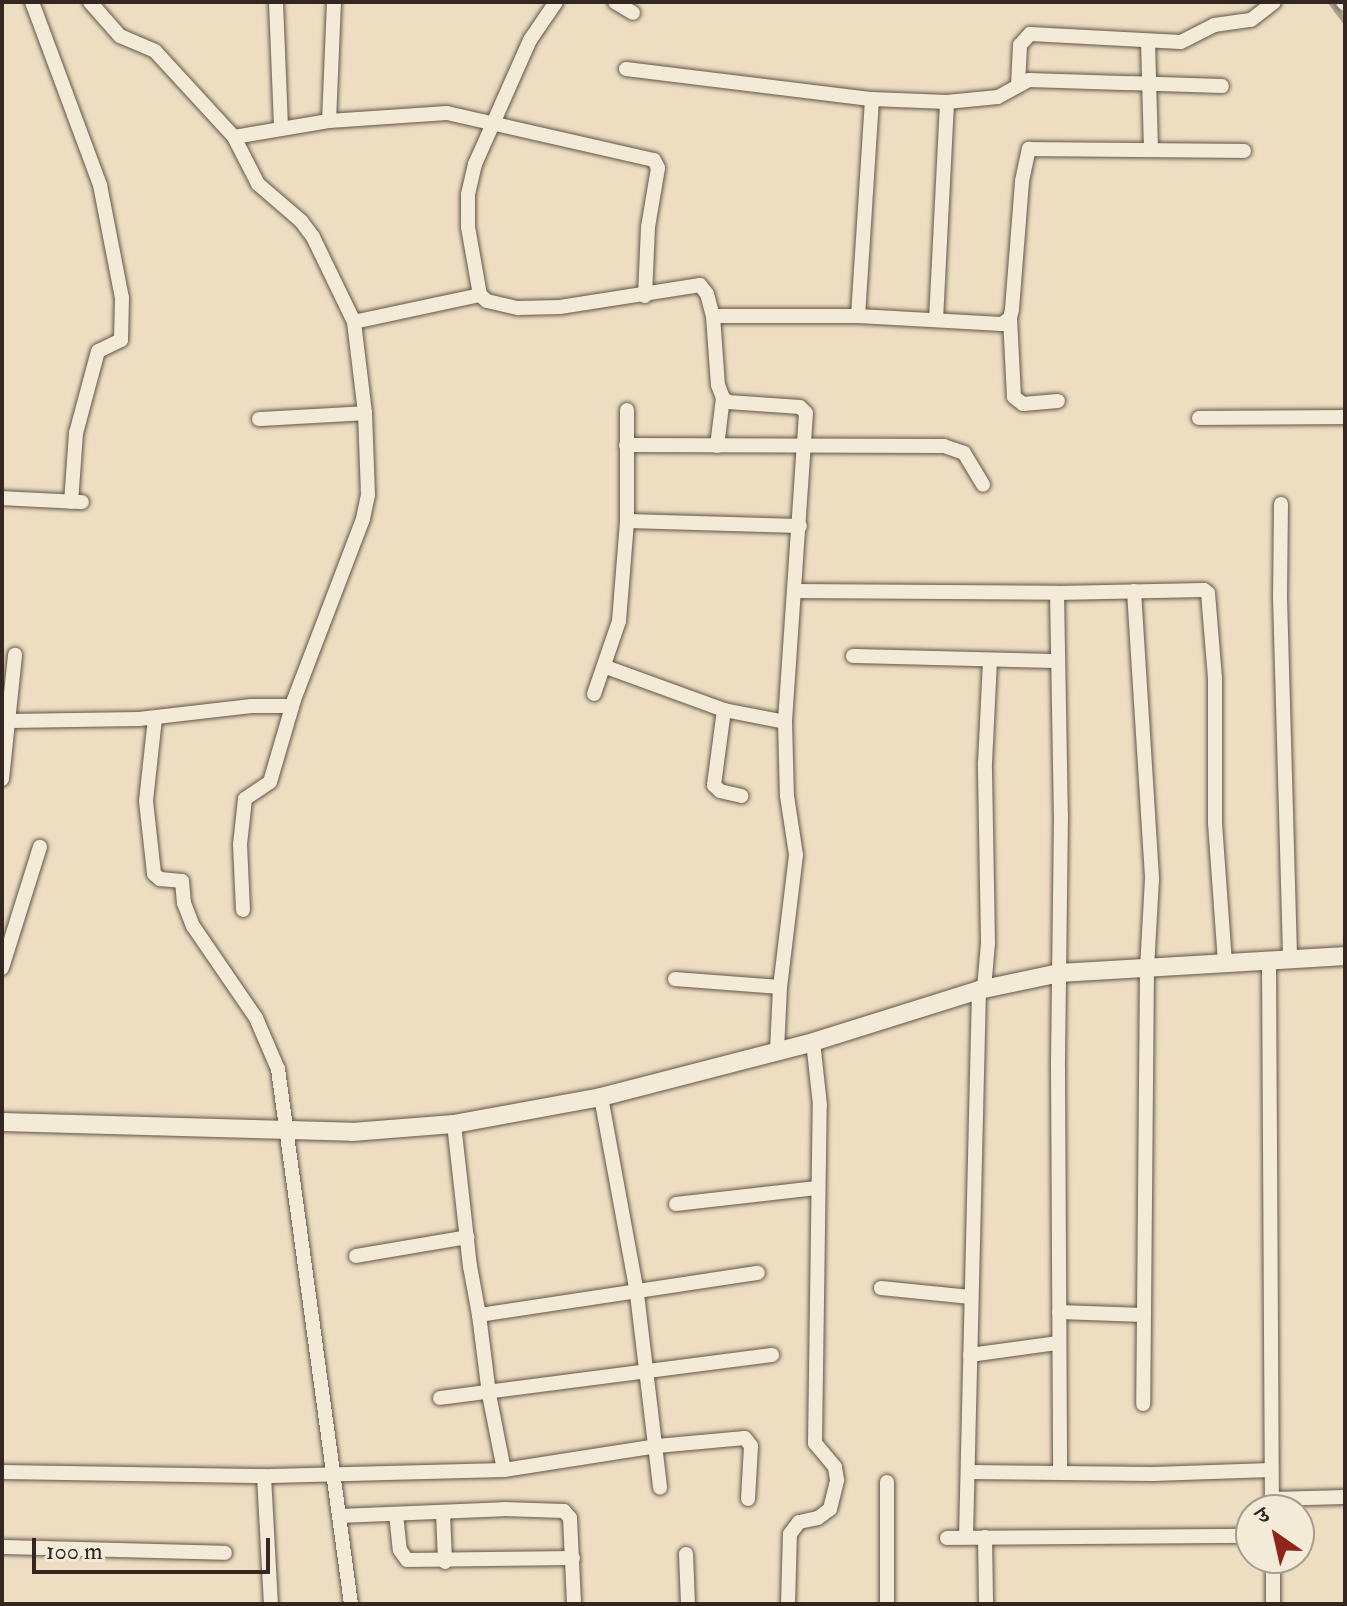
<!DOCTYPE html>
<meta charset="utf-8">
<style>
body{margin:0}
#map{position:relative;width:1347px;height:1606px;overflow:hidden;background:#eddec1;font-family:"IM FELL Double Pica","Noto Serif Devanagari",serif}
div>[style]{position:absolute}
.stream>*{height:5px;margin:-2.5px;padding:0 2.5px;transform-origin:2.5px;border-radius:2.5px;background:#aea08b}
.roads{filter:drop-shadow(0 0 2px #62554a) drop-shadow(0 0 2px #62554a)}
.minor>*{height:14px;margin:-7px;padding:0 7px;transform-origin:7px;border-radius:7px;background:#f3ead7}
.tertiary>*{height:18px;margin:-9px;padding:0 9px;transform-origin:9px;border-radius:9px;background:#f3ead7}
span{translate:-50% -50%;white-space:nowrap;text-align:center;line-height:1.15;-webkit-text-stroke:6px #f3ead7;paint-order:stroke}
.frame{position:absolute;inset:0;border:4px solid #342722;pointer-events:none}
.north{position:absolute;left:1235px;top:1494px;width:80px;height:80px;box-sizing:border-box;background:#f3ead7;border:2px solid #a79c8f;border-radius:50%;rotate:326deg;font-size:22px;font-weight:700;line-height:32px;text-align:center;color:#342722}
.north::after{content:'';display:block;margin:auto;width:28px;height:36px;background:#8f2418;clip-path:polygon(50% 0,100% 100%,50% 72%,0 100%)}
.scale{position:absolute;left:32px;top:1538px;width:238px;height:36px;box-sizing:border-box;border:4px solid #342722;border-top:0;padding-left:10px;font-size:24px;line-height:28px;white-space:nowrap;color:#342722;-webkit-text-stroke:6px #f3ead7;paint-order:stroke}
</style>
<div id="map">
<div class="stream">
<i style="left:1330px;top:2px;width:25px;rotate:53deg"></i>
</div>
<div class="roads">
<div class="minor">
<i style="left:32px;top:2px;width:195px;rotate:69.6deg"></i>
<i style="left:100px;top:185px;width:115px;rotate:79deg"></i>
<i style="left:122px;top:298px;width:42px;rotate:91.4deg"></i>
<i style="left:121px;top:340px;width:25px;rotate:154deg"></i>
<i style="left:98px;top:351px;width:85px;rotate:105deg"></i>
<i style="left:76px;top:433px;width:69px;rotate:94.1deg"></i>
<i style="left:90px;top:2px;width:45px;rotate:48.6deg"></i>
<i style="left:120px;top:36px;width:38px;rotate:23deg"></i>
<i style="left:155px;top:51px;width:117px;rotate:47.4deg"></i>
<i style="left:234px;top:137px;width:96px;rotate:-9.6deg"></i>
<i style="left:329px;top:121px;width:118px;rotate:-3.9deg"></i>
<i style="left:447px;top:113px;width:212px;rotate:12.8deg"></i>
<i style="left:654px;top:160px;width:9px;rotate:63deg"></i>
<i style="left:658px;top:168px;width:60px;rotate:99.6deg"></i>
<i style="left:648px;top:227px;width:69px;rotate:92.5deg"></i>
<i style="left:276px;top:2px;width:126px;rotate:87.7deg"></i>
<i style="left:556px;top:2px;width:46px;rotate:124.4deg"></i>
<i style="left:530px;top:40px;width:136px;rotate:113.9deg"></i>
<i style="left:475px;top:164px;width:32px;rotate:103deg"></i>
<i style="left:468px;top:195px;width:32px;rotate:90deg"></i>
<i style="left:468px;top:227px;width:69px;rotate:80deg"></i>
<i style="left:480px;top:295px;width:9px;rotate:41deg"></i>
<i style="left:487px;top:301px;width:32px;rotate:13deg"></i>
<i style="left:518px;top:308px;width:42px;rotate:-1.4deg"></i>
<i style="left:560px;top:307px;width:142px;rotate:-8.9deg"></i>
<i style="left:700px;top:285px;width:11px;rotate:52deg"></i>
<i style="left:707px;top:294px;width:23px;rotate:75deg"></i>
<i style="left:713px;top:316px;width:69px;rotate:85.9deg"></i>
<i style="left:718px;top:385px;width:14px;rotate:69deg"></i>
<i style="left:723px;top:398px;width:6px;rotate:39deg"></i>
<i style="left:728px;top:402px;width:72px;rotate:4deg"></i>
<i style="left:800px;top:407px;width:8px;rotate:45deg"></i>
<i style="left:806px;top:413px;width:310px;rotate:93.9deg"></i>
<i style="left:785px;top:722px;width:74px;rotate:88.5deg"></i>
<i style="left:787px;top:796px;width:60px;rotate:81.3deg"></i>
<i style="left:796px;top:855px;width:133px;rotate:96.9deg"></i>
<i style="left:780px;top:987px;width:64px;rotate:92.7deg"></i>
<i style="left:615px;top:2px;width:21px;rotate:31deg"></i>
<i style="left:1343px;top:2px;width:3px;rotate:45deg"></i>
<i style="left:1148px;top:42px;width:107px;rotate:88.4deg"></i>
<i style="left:626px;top:69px;width:248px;rotate:7deg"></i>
<i style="left:872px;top:99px;width:75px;rotate:2.3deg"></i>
<i style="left:947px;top:102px;width:51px;rotate:-5.6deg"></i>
<i style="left:998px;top:97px;width:35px;rotate:-29deg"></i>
<i style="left:1029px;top:80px;width:193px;rotate:1.8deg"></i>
<i style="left:1018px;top:85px;width:40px;rotate:-87.1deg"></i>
<i style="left:1020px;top:45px;width:15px;rotate:-48deg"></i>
<i style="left:1030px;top:34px;width:151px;rotate:3deg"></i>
<i style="left:1181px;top:42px;width:37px;rotate:-27deg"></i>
<i style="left:1214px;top:25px;width:37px;rotate:-8deg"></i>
<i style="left:1251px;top:20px;width:29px;rotate:-38deg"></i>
<i style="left:329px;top:121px;width:119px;rotate:-87.6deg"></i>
<i style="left:234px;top:137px;width:53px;rotate:62.9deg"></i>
<i style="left:258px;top:184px;width:57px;rotate:40.7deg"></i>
<i style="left:301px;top:221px;width:20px;rotate:53deg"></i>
<i style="left:313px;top:237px;width:94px;rotate:64.2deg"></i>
<i style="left:354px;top:322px;width:92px;rotate:83.1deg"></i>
<i style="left:365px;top:413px;width:82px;rotate:87.9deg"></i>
<i style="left:368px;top:495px;width:25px;rotate:102deg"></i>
<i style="left:363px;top:519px;width:194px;rotate:110.9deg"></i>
<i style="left:294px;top:700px;width:85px;rotate:106.3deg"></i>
<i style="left:270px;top:782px;width:30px;rotate:146deg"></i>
<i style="left:245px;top:799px;width:45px;rotate:96.3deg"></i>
<i style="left:240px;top:844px;width:66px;rotate:87.4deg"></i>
<i style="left:713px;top:316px;width:145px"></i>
<i style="left:858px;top:316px;width:144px;rotate:3.2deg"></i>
<i style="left:1002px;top:324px;width:10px;rotate:-37deg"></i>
<i style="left:1010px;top:318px;width:9px;rotate:-77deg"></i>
<i style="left:1012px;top:309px;width:128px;rotate:-85.5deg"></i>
<i style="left:1022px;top:181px;width:33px;rotate:-78deg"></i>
<i style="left:1029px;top:149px;width:215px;rotate:0.5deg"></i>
<i style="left:858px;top:316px;width:217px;rotate:-86.3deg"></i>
<i style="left:1010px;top:318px;width:79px;rotate:87.1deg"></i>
<i style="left:1014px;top:397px;width:11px;rotate:38deg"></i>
<i style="left:1023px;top:404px;width:35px;rotate:-5deg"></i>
<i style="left:936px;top:320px;width:218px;rotate:-87.1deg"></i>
<i style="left:354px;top:322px;width:129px;rotate:-12.1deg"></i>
<i style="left:1199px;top:418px;width:146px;rotate:-0.4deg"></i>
<i style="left:259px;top:419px;width:106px;rotate:-3.2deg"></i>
<i style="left:626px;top:445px;width:318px;rotate:0.2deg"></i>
<i style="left:944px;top:446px;width:21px;rotate:19deg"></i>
<i style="left:964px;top:453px;width:37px;rotate:59deg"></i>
<i style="left:717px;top:446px;width:48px;rotate:-82.9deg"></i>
<i style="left:2px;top:498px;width:80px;rotate:2.9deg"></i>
<i style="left:1281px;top:504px;width:93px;rotate:90.6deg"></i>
<i style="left:1280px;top:597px;width:363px;rotate:88.4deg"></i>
<i style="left:627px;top:521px;width:173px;rotate:1.7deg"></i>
<i style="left:794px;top:591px;width:263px;rotate:0.4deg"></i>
<i style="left:1057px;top:593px;width:147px;rotate:-1.2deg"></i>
<i style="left:1204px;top:590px;width:5px;rotate:37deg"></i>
<i style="left:1208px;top:593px;width:85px;rotate:85.3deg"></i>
<i style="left:1215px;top:678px;width:145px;rotate:90deg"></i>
<i style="left:1215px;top:823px;width:141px;rotate:85.9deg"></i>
<i style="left:1134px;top:591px;width:289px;rotate:86.4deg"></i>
<i style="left:1152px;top:879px;width:90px;rotate:93.2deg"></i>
<i style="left:1147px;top:969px;width:435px;rotate:90.5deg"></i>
<i style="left:1057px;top:593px;width:222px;rotate:89deg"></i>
<i style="left:1061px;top:815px;width:253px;rotate:90.7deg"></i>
<i style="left:1058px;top:1068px;width:403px;rotate:89.7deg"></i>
<i style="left:853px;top:656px;width:203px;rotate:1.4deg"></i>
<i style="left:606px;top:667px;width:126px;rotate:20deg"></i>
<i style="left:724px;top:710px;width:62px;rotate:11.1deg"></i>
<i style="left:594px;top:694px;width:77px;rotate:-71.1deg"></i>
<i style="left:619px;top:621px;width:100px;rotate:-85.4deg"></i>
<i style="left:627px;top:521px;width:111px;rotate:-90deg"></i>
<i style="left:724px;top:710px;width:76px;rotate:97.6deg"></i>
<i style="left:714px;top:785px;width:8px;rotate:45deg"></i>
<i style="left:720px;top:791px;width:22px;rotate:13deg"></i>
<i style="left:2px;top:718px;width:9px;rotate:21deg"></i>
<i style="left:10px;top:721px;width:129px;rotate:-0.9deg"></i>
<i style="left:139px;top:719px;width:113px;rotate:-6.6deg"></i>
<i style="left:251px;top:706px;width:41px"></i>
<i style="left:155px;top:718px;width:83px;rotate:96.2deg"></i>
<i style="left:146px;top:801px;width:73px;rotate:83.7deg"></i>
<i style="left:154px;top:874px;width:8px;rotate:40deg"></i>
<i style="left:160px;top:879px;width:22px;rotate:5deg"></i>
<i style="left:182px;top:881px;width:22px;rotate:85deg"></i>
<i style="left:184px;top:903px;width:25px;rotate:69deg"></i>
<i style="left:193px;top:926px;width:112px;rotate:55.6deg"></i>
<i style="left:256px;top:1018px;width:56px;rotate:66.7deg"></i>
<i style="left:278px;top:1069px;width:540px;rotate:82.23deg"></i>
<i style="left:2px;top:779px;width:125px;rotate:-84deg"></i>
<i style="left:1269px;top:962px;width:548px;rotate:89.69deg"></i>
<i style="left:2px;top:968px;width:127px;rotate:-72.6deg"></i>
<i style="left:675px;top:979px;width:105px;rotate:4.4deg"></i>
<i style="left:984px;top:989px;width:46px;rotate:-85deg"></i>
<i style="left:988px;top:943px;width:180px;rotate:-91deg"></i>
<i style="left:985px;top:763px;width:103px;rotate:-87.2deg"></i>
<i style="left:601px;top:1097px;width:200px;rotate:79.6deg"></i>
<i style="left:637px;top:1294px;width:195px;rotate:83.2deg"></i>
<i style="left:454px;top:1124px;width:143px;rotate:83.6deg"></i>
<i style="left:470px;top:1266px;width:50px;rotate:79.6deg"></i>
<i style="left:676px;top:1204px;width:141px;rotate:-6.5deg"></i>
<i style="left:356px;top:1256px;width:113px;rotate:-9.7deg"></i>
<i style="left:881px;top:1288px;width:90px;rotate:5.7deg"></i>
<i style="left:1059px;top:1312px;width:85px;rotate:2deg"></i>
<i style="left:970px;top:1355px;width:89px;rotate:-7.8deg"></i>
<i style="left:440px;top:1398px;width:335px;rotate:-7.4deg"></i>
<i style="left:504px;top:1470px;width:77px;rotate:-101.2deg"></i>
<i style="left:489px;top:1394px;width:80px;rotate:-97.2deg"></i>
<i style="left:479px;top:1315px;width:282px;rotate:-8.6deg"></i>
<i style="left:2px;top:1472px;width:269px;rotate:0.9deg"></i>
<i style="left:271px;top:1476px;width:233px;rotate:-1.5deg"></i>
<i style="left:504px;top:1470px;width:155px;rotate:-8.9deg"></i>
<i style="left:657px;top:1446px;width:88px;rotate:-5.2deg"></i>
<i style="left:745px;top:1438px;width:10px;rotate:53deg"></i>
<i style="left:751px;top:1446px;width:53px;rotate:93.2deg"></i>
<i style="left:968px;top:1472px;width:185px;rotate:0.6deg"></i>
<i style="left:1153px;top:1474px;width:118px;rotate:-1.9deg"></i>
<i style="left:264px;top:1476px;width:128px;rotate:86.9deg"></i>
<i style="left:887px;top:1482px;width:122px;rotate:90deg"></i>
<i style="left:1272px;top:1499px;width:73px;rotate:-1.6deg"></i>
<i style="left:443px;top:1512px;width:50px;rotate:87.7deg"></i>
<i style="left:396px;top:1514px;width:36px;rotate:84deg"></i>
<i style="left:400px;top:1550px;width:12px;rotate:55deg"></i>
<i style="left:407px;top:1560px;width:166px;rotate:-0.7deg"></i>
<i style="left:339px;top:1516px;width:164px;rotate:-2.4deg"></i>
<i style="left:503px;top:1509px;width:61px;rotate:1.9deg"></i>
<i style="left:564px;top:1511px;width:9px;rotate:49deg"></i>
<i style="left:570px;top:1518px;width:86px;rotate:87.3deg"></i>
<i style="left:966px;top:1537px;width:547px;rotate:-88.64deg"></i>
<i style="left:985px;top:1537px;width:67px;rotate:89.1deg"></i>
<i style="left:947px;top:1538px;width:304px;rotate:-0.4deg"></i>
<i style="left:2px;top:1547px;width:223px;rotate:1.5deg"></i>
<i style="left:686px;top:1554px;width:50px;rotate:87.7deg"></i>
<i style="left:1273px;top:1558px;width:46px;rotate:90deg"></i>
<i style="left:788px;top:1604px;width:70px;rotate:-88.4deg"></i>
<i style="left:790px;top:1534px;width:15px;rotate:-53deg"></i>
<i style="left:799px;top:1522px;width:19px;rotate:-12deg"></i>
<i style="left:818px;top:1518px;width:15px;rotate:-37deg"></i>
<i style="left:830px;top:1509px;width:30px;rotate:-76deg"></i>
<i style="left:837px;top:1480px;width:13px;rotate:-99deg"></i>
<i style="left:835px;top:1467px;width:31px;rotate:-130deg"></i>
<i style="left:815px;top:1443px;width:338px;rotate:-89.2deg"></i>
<i style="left:820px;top:1105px;width:63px;rotate:-96.3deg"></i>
</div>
<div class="tertiary">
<i style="left:2px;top:1122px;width:350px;rotate:1.6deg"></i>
<i style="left:352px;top:1132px;width:102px;rotate:-4.5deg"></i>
<i style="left:454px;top:1124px;width:149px;rotate:-10.4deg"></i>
<i style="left:601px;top:1097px;width:219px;rotate:-14.5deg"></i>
<i style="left:813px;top:1042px;width:174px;rotate:-17.4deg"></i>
<i style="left:979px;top:990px;width:83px;rotate:-11.9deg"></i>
<i style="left:1060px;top:973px;width:286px;rotate:-3.4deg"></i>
</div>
</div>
<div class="frame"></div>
<div class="north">उ</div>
<div class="scale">100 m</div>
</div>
